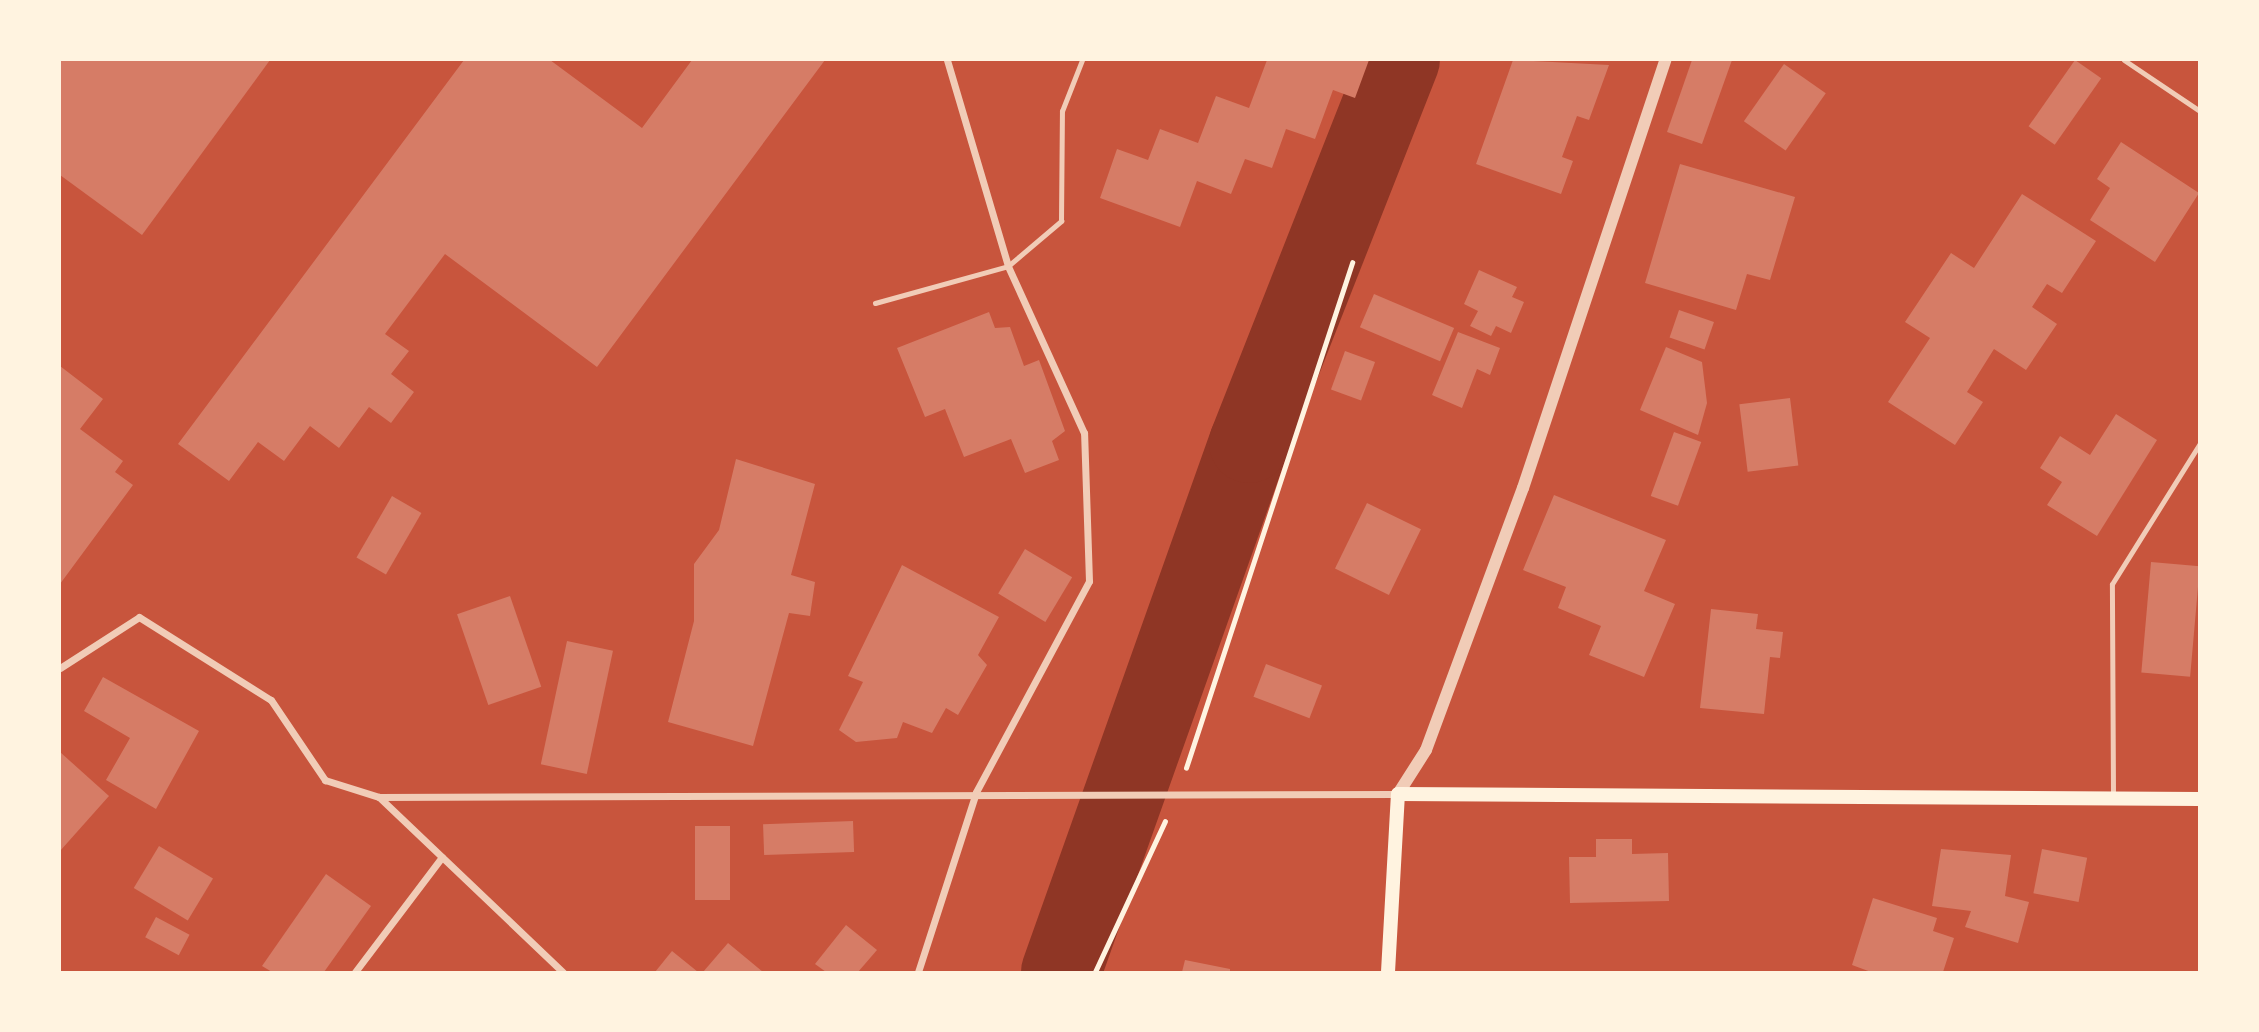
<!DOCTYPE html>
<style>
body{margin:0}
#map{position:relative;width:2259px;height:1032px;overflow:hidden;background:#c8553d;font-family:"Nunito Sans",sans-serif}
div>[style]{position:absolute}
.river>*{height:80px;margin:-40px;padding:0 40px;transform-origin:40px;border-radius:40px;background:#8f3625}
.building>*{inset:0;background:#d67c66;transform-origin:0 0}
.path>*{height:4.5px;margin:-2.25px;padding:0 2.25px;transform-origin:2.25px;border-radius:2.25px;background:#fff3e0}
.service>*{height:5px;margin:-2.5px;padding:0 2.5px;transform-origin:2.5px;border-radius:2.5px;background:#f1ccb7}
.minor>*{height:7px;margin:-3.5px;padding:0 3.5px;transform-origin:3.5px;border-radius:3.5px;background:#f1ccb7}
.tertiary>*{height:12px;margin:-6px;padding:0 6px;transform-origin:6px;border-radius:6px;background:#f1ccb7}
.secondary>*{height:14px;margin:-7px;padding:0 7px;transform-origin:7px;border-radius:7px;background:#fff3e0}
span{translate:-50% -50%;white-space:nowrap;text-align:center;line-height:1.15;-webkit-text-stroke:5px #fff3e0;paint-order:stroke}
.frame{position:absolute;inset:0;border:61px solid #fff3e0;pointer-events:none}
</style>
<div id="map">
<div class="river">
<i style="left:1061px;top:972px;width:561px;rotate:-70.44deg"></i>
<i style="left:1249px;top:443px;width:412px;rotate:-68.5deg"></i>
</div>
<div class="building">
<i style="clip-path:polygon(60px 60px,270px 60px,142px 235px,60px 175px)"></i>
<i style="clip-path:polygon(464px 60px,550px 60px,642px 128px,692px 60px,825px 60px,597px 367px,445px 254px,385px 334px,409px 351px,391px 374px,414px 392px,391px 423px,369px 407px,339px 448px,310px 426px,284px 461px,258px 442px,229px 481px,178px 444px)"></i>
<i style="clip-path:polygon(1267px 60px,1369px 60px,1355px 98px,1333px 90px,1315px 139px,1286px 129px,1272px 168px,1245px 159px,1231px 194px,1197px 181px,1180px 227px,1100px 198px,1117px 149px,1148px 160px,1160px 129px,1198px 143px,1216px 96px,1249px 108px)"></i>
<i style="clip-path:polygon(1513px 60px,1609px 65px,1589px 120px,1577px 116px,1562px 157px,1573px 161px,1561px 194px,1476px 164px)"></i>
<i style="clip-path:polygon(1692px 60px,1732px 60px,1702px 144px,1667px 132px)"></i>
<i style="left:2075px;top:60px;width:32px;height:81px;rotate:35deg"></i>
<i style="left:1784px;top:64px;width:51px;height:70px;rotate:35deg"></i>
<i style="clip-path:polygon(2121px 142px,2199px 193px,2155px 262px,2090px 220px,2110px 188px,2097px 179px)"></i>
<i style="clip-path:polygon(1680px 164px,1795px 197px,1770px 280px,1747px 274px,1736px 310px,1645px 283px)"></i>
<i style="clip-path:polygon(2022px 194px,2096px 241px,2062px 293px,2047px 284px,2032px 307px,2057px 324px,2026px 370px,1994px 349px,1967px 392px,1983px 402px,1955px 445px,1888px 402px,1930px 338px,1905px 322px,1951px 253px,1974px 268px)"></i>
<i style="clip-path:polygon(1479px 270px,1517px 287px,1512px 297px,1524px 302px,1511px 333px,1496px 326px,1491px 336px,1470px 326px,1478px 311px,1464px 304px)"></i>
<i style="left:1374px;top:294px;width:87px;height:36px;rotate:23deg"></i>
<i style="left:1679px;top:310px;width:37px;height:29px;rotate:19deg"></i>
<i style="clip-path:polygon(989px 312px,995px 328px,1010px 327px,1024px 366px,1039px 360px,1065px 431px,1052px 441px,1059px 460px,1025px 473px,1011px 439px,964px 457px,945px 409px,925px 417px,897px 348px)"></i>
<i style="clip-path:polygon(1458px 332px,1500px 348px,1490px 375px,1477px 369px,1462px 408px,1432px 395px)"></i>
<i style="clip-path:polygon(1666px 347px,1702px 362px,1707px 403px,1698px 435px,1640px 410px)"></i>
<i style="left:1345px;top:351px;width:32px;height:41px;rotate:20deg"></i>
<i style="clip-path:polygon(60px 366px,103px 399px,80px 429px,123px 461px,115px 472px,133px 485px,60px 584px)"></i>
<i style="left:1790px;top:398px;width:68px;height:51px;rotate:83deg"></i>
<i style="clip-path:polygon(2116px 414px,2157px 440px,2097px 536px,2047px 505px,2062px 482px,2040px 468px,2060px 436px,2090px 455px)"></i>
<i style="left:1674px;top:432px;width:29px;height:68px;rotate:20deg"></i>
<i style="clip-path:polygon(736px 459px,815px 484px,791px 575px,815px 582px,810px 616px,789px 613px,753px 746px,668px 722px,694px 621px,694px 564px,719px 530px)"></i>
<i style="clip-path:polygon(1554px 495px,1666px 540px,1644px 591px,1675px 604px,1644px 677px,1589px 655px,1601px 626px,1558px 608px,1566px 587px,1523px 570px)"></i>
<i style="left:392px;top:496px;width:34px;height:71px;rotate:30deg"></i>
<i style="left:1367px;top:503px;width:60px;height:73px;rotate:26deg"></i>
<i style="left:1025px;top:549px;width:55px;height:52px;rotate:31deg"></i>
<i style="left:2151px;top:562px;width:49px;height:111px;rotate:5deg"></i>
<i style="clip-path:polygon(902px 565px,999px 617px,978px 655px,987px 665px,958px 715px,946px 708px,932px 733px,903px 722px,897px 738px,856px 742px,839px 730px,863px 682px,848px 676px)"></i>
<i style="left:510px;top:596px;width:96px;height:56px;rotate:71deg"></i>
<i style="clip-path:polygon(1711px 609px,1758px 614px,1756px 629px,1783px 632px,1780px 658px,1770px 657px,1764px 714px,1700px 708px)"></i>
<i style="left:567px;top:641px;width:47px;height:126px;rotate:12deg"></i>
<i style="left:1266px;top:664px;width:60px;height:35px;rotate:21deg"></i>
<i style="clip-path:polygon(103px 677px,199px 731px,156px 809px,106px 780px,130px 738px,84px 711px)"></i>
<i style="clip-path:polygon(60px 752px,109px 796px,60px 851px)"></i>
<i style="left:853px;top:821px;width:31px;height:90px;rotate:88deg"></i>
<i style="left:695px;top:826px;width:35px;height:74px"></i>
<i style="clip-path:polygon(1596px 839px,1632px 839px,1632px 854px,1668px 853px,1669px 901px,1570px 903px,1569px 857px,1596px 857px)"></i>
<i style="left:159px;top:846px;width:63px;height:49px;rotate:31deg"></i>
<i style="clip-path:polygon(1941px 849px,2011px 855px,2005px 896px,2029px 902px,2018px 943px,1965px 927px,1971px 911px,1932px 906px)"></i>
<i style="left:2042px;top:849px;width:46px;height:45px;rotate:11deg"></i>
<i style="clip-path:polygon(326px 874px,371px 906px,324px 972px,272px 972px,262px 966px)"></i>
<i style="clip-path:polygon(1873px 898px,1937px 918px,1933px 931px,1954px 938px,1943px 972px,1871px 972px,1852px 965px)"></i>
<i style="left:156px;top:917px;width:38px;height:23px;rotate:28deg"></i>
<i style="clip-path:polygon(846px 925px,877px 950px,858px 972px,826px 972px,815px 964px)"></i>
<i style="clip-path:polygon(728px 943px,763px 972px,703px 972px)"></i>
<i style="clip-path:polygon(672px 951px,698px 972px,655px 972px)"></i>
<i style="clip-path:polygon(1185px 960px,1230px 969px,1230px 972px,1182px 972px)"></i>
</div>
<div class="path">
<i style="left:1186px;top:768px;width:532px;rotate:-71.8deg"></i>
<i style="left:1095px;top:972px;width:166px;rotate:-65.1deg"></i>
</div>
<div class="service">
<i style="left:2124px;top:60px;width:92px;rotate:33.9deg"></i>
<i style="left:875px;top:303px;width:138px;rotate:-15.5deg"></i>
<i style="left:1008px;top:266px;width:70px;rotate:-40.3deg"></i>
<i style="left:1061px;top:221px;width:110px;rotate:-89.5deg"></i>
<i style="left:1062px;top:111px;width:55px;rotate:-68.6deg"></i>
<i style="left:2113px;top:795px;width:211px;rotate:-90.3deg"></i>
<i style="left:2112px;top:584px;width:166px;rotate:-58deg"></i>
</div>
<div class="minor">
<i style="left:60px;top:668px;width:94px;rotate:-32.8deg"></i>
<i style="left:139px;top:617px;width:156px;rotate:32.2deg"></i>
<i style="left:271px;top:700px;width:97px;rotate:56deg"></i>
<i style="left:325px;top:780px;width:57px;rotate:17.5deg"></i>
<i style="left:379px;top:797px;width:254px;rotate:43.6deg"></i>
<i style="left:379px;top:797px;width:1019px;rotate:-0.17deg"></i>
<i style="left:355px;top:972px;width:144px;rotate:-52.9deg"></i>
<i style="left:918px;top:972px;width:189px;rotate:-72.1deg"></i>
<i style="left:976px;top:792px;width:239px;rotate:-61.8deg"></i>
<i style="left:1089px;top:581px;width:148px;rotate:-91.9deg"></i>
<i style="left:1084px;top:433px;width:183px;rotate:-114.5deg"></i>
<i style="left:1008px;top:266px;width:215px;rotate:-106.5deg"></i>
</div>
<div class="tertiary">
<i style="left:1398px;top:794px;width:52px;rotate:-57.5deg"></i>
<i style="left:1426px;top:750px;width:279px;rotate:-69.7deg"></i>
<i style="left:1523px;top:488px;width:451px;rotate:-71.6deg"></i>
</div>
<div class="secondary">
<i style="left:1388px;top:972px;width:178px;rotate:-86.8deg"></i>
<i style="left:1398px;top:794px;width:802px;rotate:0.36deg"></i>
</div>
<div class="frame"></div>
</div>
